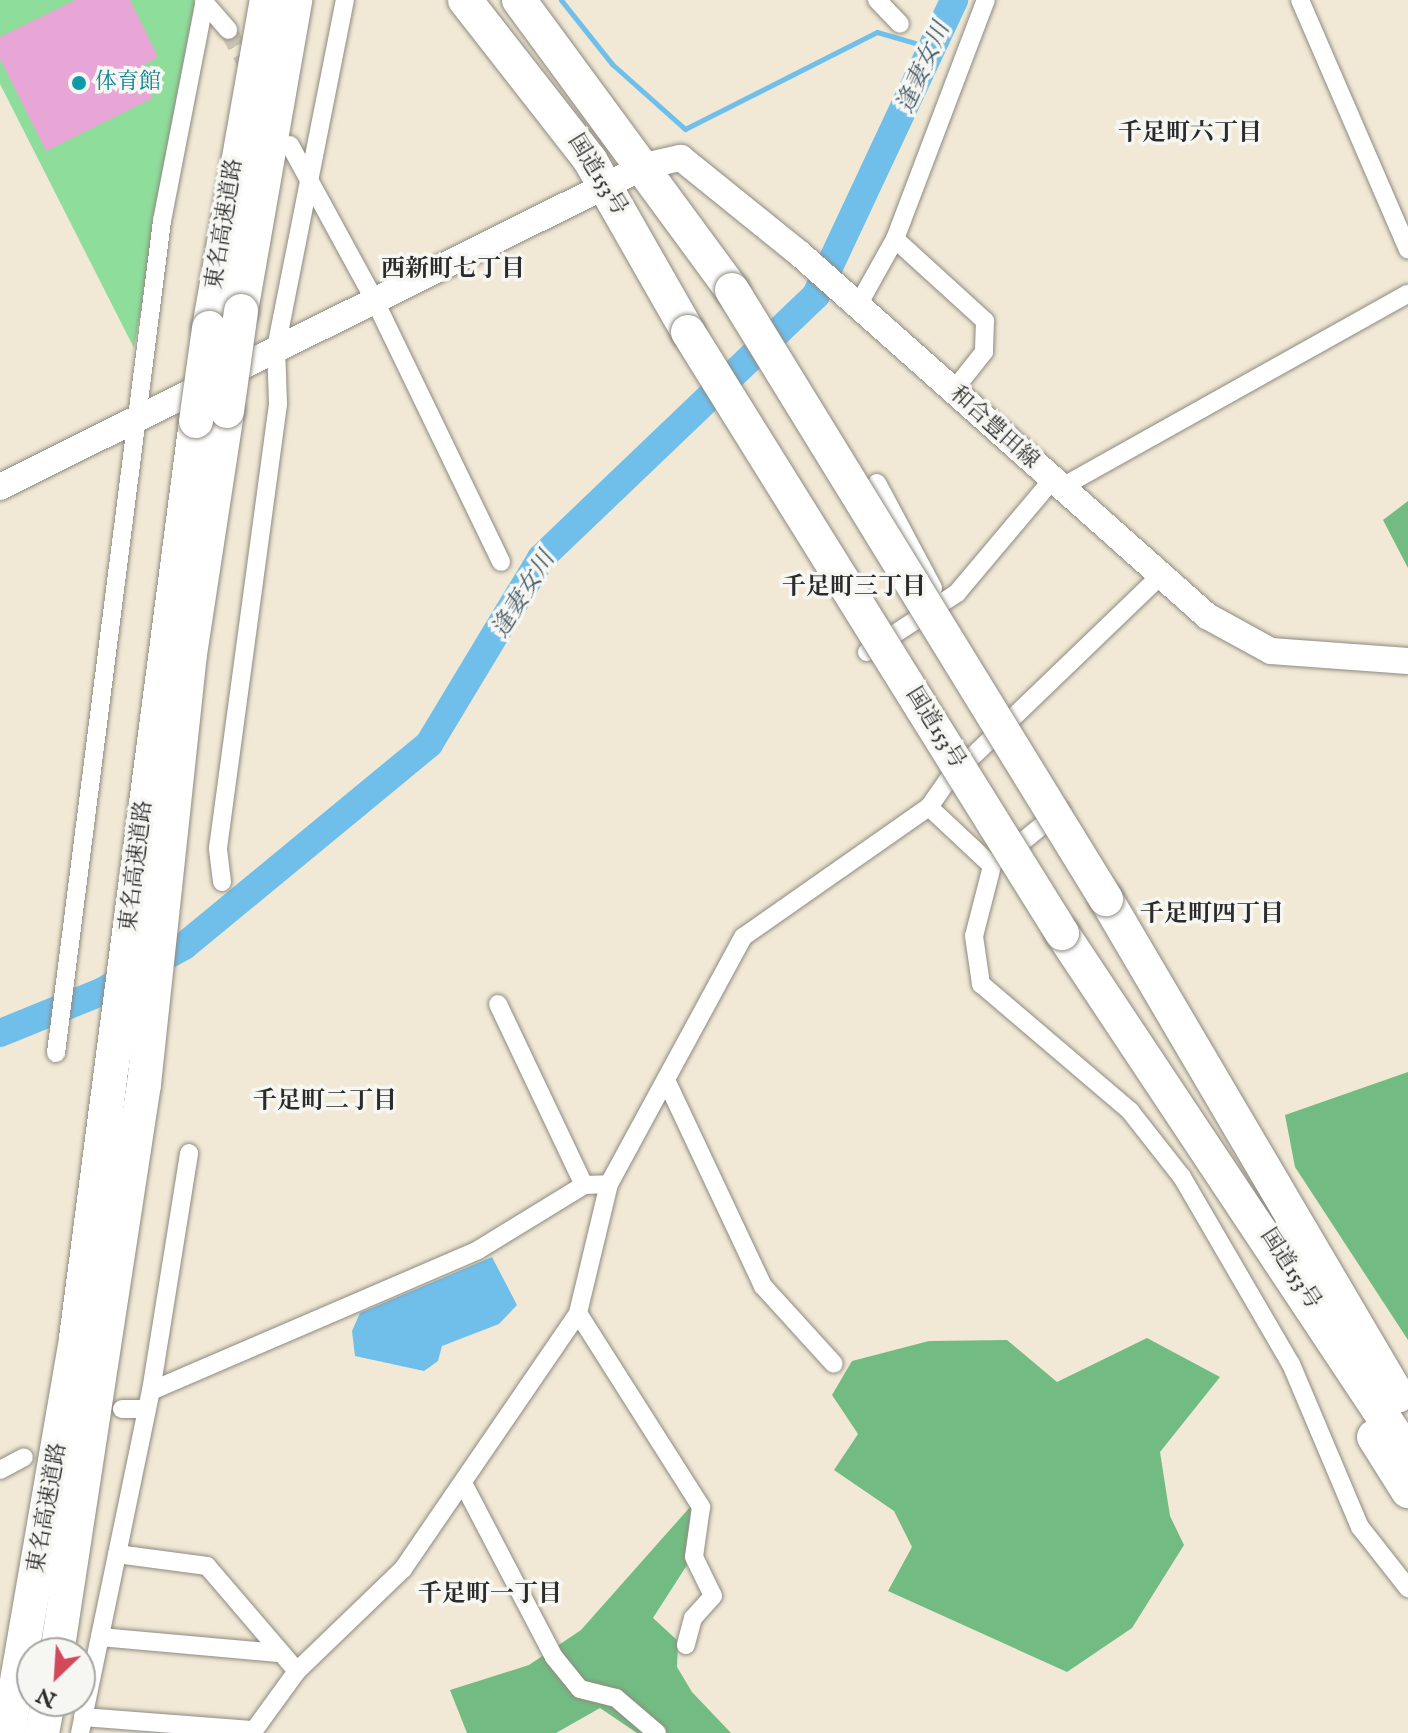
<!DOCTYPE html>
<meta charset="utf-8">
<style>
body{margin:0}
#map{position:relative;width:1408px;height:1733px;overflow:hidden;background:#f1e9d5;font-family:"IM FELL English","Noto Serif JP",serif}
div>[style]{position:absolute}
.green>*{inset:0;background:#8edd9b}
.forest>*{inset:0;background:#72bc83}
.water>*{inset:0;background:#70bfeb}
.stream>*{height:5px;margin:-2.5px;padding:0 2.5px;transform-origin:2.5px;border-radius:2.5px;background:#70bfeb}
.river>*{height:28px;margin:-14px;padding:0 14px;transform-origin:14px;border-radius:14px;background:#70bfeb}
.building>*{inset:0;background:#e8a6d7}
.street-tunnel>*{height:18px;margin-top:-9px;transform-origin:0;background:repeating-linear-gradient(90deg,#c9c3b3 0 18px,transparent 0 27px)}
.roads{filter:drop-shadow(0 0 2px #8e8a80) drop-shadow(0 0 2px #8e8a80)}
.street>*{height:18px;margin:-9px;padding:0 9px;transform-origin:9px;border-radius:9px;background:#fff}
.secondary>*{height:26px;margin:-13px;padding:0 13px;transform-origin:13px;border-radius:13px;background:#fff}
.highway>*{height:34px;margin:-17px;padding:0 17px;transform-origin:17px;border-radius:17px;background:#fff}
.bridges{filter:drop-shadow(0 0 2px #8e8a80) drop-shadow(0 0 2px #8e8a80)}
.highway-bridge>*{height:34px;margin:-17px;padding:0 17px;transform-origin:17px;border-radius:17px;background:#fff}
.dots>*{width:22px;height:22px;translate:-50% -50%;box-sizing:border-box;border:4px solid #f6f6f2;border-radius:50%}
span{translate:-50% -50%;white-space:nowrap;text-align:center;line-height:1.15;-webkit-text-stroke:7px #f6f6f2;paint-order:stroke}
.culture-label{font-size:22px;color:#0d838f}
.left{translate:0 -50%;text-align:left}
.street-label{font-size:22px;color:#2b2b2b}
.water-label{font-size:24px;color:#405765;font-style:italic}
.neighbourhood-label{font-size:24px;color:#2b2b2b;font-weight:700}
.north{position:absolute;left:16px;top:1637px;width:80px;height:80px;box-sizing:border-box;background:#f6f6f2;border:2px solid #a5a5a2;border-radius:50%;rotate:205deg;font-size:22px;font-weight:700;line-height:32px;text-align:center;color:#2b2b2b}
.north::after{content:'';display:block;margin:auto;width:28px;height:36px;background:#d1495b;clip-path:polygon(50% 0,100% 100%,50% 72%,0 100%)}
</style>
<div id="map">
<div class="green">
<i style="clip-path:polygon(0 0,195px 0,134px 348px,0 84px)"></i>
</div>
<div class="forest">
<i style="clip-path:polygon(1408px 501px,1408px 568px,1383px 520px)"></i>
<i style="clip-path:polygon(1408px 1072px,1408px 1340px,1295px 1167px,1285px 1115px)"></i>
<i style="clip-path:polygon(1147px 1338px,1220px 1377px,1160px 1452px,1170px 1516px,1184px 1545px,1132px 1628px,1067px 1672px,888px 1591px,912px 1547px,894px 1511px,834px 1470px,858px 1434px,832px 1395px,852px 1361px,929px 1341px,1007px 1340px,1057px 1382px)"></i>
<i style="clip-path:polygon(691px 1506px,687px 1565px,653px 1618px,678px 1641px,677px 1667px,692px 1692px,731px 1733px,637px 1733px,600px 1708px,556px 1733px,467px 1733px,450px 1690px,529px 1665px,581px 1630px)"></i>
</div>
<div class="water">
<i style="clip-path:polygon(492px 1257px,517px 1305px,499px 1324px,442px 1346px,438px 1361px,424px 1371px,355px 1356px,352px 1331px,360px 1313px)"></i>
</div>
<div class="stream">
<i style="left:561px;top:0;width:82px;rotate:51.4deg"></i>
<i style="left:612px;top:64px;width:98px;rotate:41.7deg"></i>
<i style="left:685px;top:129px;width:215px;rotate:-26.8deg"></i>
<i style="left:877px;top:32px;width:57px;rotate:16.2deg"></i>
</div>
<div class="river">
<i style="left:0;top:1033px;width:109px;rotate:-22.1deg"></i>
<i style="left:101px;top:992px;width:95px;rotate:-29deg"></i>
<i style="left:184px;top:946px;width:318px;rotate:-39.5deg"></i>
<i style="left:429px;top:744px;width:217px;rotate:-58.9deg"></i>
<i style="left:541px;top:558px;width:381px;rotate:-43.7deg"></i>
<i style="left:816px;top:295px;width:326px;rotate:-64.9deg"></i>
</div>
<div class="building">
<i style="clip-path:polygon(75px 0,130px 0,158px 57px,138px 68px,153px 98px,46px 151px,0 59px,0 37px)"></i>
</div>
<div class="street-tunnel">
<i style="left:228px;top:30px;width:48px;rotate:61.3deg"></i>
</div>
<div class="roads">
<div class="street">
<i style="left:877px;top:0;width:33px;rotate:46deg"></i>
<i style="left:1300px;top:0;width:272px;rotate:66.6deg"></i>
<i style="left:204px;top:2px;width:37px;rotate:49deg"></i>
<i style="left:290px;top:145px;width:175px;rotate:61.4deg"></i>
<i style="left:374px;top:299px;width:292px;rotate:64.2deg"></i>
<i style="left:895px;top:239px;width:122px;rotate:42.3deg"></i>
<i style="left:985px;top:321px;width:31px;rotate:92deg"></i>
<i style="left:984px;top:352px;width:50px;rotate:128.5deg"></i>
<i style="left:857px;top:307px;width:78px;rotate:-60.8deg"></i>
<i style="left:895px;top:239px;width:256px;rotate:-69.2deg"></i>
<i style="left:877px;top:483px;width:119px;rotate:61.9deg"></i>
<i style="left:1062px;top:487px;width:396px;rotate:-29.2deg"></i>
<i style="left:867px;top:652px;width:108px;rotate:-33.2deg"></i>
<i style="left:957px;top:593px;width:148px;rotate:-49.9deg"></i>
<i style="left:929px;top:807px;width:86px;rotate:43.1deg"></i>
<i style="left:992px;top:866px;width:72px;rotate:104.4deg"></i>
<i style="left:974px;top:936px;width:49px;rotate:81.7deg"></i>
<i style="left:981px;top:984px;width:196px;rotate:40.4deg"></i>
<i style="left:1130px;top:1111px;width:84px;rotate:51.8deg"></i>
<i style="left:1182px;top:1177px;width:216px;rotate:59.8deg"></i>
<i style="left:1291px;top:1364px;width:177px;rotate:67.1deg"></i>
<i style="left:1360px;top:1527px;width:78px;rotate:51.8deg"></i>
<i style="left:1006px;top:855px;width:70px;rotate:-39.2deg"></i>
<i style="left:222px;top:882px;width:34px;rotate:-97deg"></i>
<i style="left:218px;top:848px;width:448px;rotate:-82.3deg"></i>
<i style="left:278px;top:404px;width:56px;rotate:-92deg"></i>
<i style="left:276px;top:348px;width:355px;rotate:-78.8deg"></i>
<i style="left:498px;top:1004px;width:200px;rotate:64.6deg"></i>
<i style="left:56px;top:1053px;width:839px;rotate:-82.74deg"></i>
<i style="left:162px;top:221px;width:225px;rotate:-79deg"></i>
<i style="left:666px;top:1080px;width:228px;rotate:64.8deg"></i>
<i style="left:763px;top:1286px;width:105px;rotate:47.7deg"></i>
<i style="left:578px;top:1313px;width:230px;rotate:57.6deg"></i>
<i style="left:701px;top:1507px;width:50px;rotate:98deg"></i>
<i style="left:694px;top:1557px;width:43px;rotate:64deg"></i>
<i style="left:713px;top:1596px;width:30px;rotate:132deg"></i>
<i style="left:693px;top:1618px;width:28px;rotate:105deg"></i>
<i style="left:151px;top:1391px;width:356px;rotate:-23.3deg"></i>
<i style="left:478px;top:1250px;width:124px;rotate:-31.5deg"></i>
<i style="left:584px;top:1185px;width:25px;rotate:-2deg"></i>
<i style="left:122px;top:1409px;width:24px"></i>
<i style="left:0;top:1470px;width:27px;rotate:-28deg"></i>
<i style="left:464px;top:1485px;width:194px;rotate:62.4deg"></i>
<i style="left:554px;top:1657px;width:41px;rotate:50.9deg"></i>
<i style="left:580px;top:1689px;width:37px;rotate:14deg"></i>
<i style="left:616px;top:1698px;width:54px;rotate:40.5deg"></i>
<i style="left:117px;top:1554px;width:91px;rotate:7.6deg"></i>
<i style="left:207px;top:1566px;width:138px;rotate:49.4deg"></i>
<i style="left:100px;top:1637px;width:179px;rotate:5.1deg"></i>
<i style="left:83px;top:1717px;width:169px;rotate:4.4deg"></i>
<i style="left:80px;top:1733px;width:349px;rotate:-78.3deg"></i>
<i style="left:151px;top:1391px;width:241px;rotate:-80.9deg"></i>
<i style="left:252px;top:1733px;width:77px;rotate:-54deg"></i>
<i style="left:297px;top:1671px;width:147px;rotate:-43.9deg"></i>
<i style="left:403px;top:1569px;width:310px;rotate:-55.6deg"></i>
<i style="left:578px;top:1313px;width:133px;rotate:-76.5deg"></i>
<i style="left:609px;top:1184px;width:281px;rotate:-61.5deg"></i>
<i style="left:743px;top:937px;width:227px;rotate:-35deg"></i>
<i style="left:929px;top:807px;width:33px;rotate:-55deg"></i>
<i style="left:948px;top:780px;width:294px;rotate:-43.9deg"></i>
</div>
<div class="secondary">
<i style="left:0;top:487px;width:720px;rotate:-26.46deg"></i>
<i style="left:645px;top:166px;width:37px;rotate:-13deg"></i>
<i style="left:681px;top:158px;width:153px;rotate:38.9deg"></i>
<i style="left:800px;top:254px;width:545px;rotate:41.65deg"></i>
<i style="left:1207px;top:616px;width:73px;rotate:28.7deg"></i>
<i style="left:1271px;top:651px;width:137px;rotate:4.2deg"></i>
</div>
<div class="highway">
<i style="left:465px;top:0;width:203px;rotate:52deg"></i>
<i style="left:590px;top:160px;width:198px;rotate:60.3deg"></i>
<i style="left:519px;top:0;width:360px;rotate:53.7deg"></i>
<i style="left:241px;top:311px;width:316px;rotate:-80.1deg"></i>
<i style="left:209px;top:328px;width:333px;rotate:-80deg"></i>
<i style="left:1106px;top:899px;width:576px;rotate:59.56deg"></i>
<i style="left:1062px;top:933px;width:625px;rotate:56.41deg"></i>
<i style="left:1374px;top:1437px;width:64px;rotate:57.8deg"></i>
<i style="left:57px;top:1653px;width:576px;rotate:-81.31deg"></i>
<i style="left:144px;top:1084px;width:432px;rotate:-83.9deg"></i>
<i style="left:190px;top:654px;width:246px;rotate:-81.3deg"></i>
<i style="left:8px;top:1733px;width:401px;rotate:-80.2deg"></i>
<i style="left:76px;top:1338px;width:925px;rotate:-82.54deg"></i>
<i style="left:42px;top:1733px;width:33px;rotate:-79deg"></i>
</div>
</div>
<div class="bridges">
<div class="highway-bridge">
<i style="left:732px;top:290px;width:715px;rotate:58.45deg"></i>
<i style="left:688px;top:332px;width:708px;rotate:58.11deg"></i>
<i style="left:227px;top:411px;width:101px;rotate:-82deg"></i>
<i style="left:196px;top:421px;width:94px;rotate:-82deg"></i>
</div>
</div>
<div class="dots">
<i style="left:79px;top:83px;background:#0f9aa8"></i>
</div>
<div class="culture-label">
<span class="left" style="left:95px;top:83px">体育館</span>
</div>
<div class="street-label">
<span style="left:597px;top:175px;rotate:58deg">国道153号</span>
<span style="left:225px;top:224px;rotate:-81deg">東名高速道路</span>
<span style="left:994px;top:428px;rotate:42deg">和合豊田線</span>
<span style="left:935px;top:728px;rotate:58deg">国道153号</span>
<span style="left:137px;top:866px;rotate:-83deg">東名高速道路</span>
<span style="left:1290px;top:1269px;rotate:57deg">国道153号</span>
<span style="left:48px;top:1508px;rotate:-80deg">東名高速道路</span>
</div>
<div class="water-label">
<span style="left:924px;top:68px;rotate:-66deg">逢妻女川</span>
<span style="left:524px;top:595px;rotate:-58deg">逢妻女川</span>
</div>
<div class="neighbourhood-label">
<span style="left:1190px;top:134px">千足町六丁目</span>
<span style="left:453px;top:270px">西新町七丁目</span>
<span style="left:854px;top:588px">千足町三丁目</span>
<span style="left:1212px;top:915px">千足町四丁目</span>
<span style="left:325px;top:1102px">千足町二丁目</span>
<span style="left:490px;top:1595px">千足町一丁目</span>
</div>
<div class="north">N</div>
</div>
